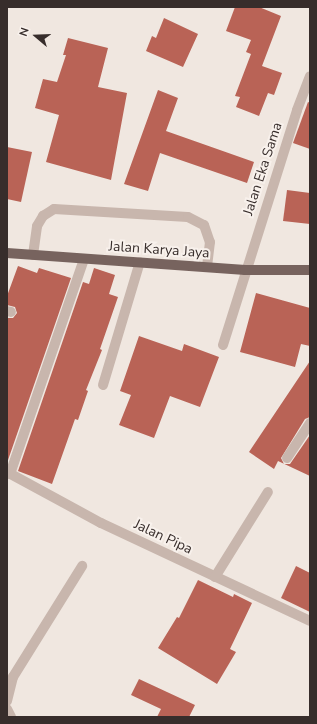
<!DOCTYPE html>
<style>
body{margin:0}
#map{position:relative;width:317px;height:724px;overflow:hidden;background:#f0e7e0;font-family:"Nunito Sans",sans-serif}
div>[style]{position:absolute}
.building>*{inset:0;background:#b96356}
.minor>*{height:10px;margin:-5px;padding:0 5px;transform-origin:5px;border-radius:5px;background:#c8b6ad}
.major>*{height:10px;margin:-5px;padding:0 5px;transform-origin:5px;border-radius:5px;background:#77635e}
span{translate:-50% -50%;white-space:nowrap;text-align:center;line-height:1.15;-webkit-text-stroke:4px #f8f1ec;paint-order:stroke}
.street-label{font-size:14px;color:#372d2b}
.frame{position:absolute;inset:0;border:8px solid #372d2b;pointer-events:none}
.north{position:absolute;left:16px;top:16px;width:40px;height:40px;-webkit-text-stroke:3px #f8f1ec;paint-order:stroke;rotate:289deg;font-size:11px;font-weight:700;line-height:16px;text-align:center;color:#372d2b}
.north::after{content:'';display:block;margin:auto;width:14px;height:18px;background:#372d2b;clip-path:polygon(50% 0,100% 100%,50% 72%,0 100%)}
</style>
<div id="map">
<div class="building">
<i style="clip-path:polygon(235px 7px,259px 7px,281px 16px,262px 66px,282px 73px,274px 95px,268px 93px,259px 116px,236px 107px,240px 97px,235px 96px,251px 54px,246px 52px,251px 40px,226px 31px)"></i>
<i style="clip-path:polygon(164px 18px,198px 34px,183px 67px,146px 51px,152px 36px,156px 38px)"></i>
<i style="clip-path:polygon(68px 38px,108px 48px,98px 87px,127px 93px,111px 180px,46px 162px,59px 115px,35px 108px,43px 79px,57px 82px,66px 55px,63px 55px)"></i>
<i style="clip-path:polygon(158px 90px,178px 98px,166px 131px,254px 162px,247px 183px,160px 153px,148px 191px,124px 184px)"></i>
<i style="clip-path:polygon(308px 102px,310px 103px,310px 149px,293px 143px)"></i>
<i style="clip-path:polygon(7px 147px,32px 152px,21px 202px,7px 199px)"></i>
<i style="clip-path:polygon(287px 190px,310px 193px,310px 224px,283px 221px)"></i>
<i style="clip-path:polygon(18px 266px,37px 273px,39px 268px,71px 278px,7px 463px,7px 318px,13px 318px,17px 313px,15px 307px,7px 305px,7px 296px)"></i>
<i style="clip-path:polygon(94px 268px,115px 275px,109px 294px,118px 297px,100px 349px,102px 350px,86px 390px,88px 391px,78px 420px,75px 419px,52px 484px,18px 471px,83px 282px,89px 284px)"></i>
<i style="clip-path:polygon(256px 293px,310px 308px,310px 346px,301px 344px,295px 367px,240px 352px)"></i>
<i style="clip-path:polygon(139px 336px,182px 351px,184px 344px,219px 357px,200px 407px,170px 396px,154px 438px,119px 425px,131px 395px,120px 391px)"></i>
<i style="clip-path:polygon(310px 361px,310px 417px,305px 419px,281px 458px,284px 464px,290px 464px,310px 435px,310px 476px,278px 461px,274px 469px,249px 452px)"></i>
<i style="clip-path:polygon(296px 566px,310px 573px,310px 612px,281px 598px)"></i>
<i style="clip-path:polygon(198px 580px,233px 597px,234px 594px,252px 603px,230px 649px,236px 652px,217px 684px,158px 648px,177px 617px,179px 618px)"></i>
<i style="clip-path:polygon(139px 679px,195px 705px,189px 717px,157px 717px,161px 709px,131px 695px)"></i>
</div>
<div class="minor">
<i style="left:33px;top:255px;width:29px;rotate:-82deg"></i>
<i style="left:37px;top:226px;width:12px;rotate:-59deg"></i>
<i style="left:43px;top:216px;width:13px;rotate:-32deg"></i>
<i style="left:54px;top:209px;width:134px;rotate:3.4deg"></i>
<i style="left:188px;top:217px;width:18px;rotate:27deg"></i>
<i style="left:204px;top:225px;width:18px;rotate:71deg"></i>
<i style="left:210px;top:242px;width:25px;rotate:97deg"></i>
<i style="left:7px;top:311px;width:4px;rotate:14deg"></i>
<i style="left:223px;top:345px;width:246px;rotate:-72.5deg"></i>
<i style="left:297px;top:110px;width:36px;rotate:-69deg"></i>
<i style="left:103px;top:385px;width:128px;rotate:-73.3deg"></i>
<i style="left:287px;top:458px;width:42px;rotate:-56.7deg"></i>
<i style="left:7px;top:472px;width:107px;rotate:28.5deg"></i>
<i style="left:101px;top:523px;width:231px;rotate:25.1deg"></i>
<i style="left:10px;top:474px;width:227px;rotate:-71deg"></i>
<i style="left:215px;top:577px;width:100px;rotate:-58.1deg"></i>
<i style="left:7px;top:701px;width:25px;rotate:-76deg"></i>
<i style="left:13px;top:677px;width:131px;rotate:-58.1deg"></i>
<i style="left:7px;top:709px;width:9px;rotate:63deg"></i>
</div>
<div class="major">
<i style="left:7px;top:253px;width:239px;rotate:4.1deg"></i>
<i style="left:245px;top:270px;width:65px"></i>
</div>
<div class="street-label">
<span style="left:263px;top:169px;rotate:-72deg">Jalan Eka Sama</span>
<span style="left:159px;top:250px;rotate:4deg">Jalan Karya Jaya</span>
<span style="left:163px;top:537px;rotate:25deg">Jalan Pipa</span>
</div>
<div class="frame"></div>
<div class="north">N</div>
</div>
